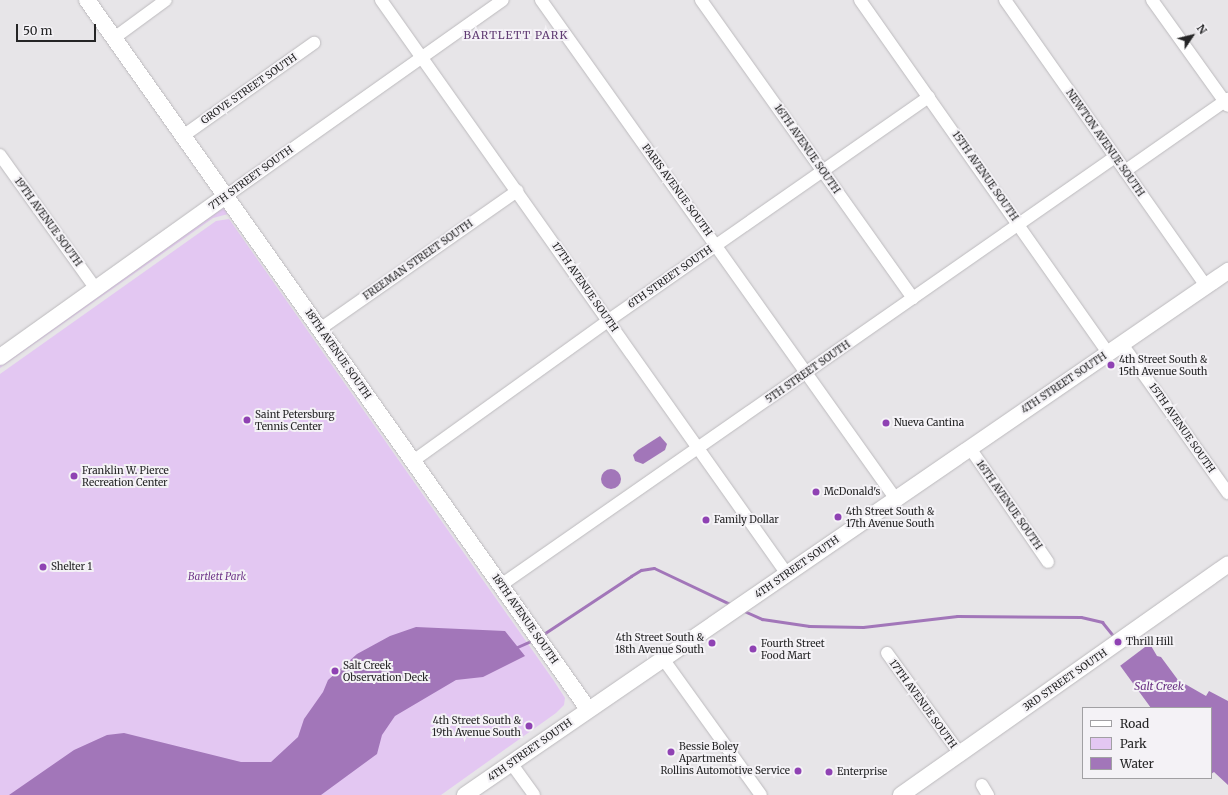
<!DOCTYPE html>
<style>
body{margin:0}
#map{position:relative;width:1228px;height:795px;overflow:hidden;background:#e7e5e8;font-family:Merriweather,serif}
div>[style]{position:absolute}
.green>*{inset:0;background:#e3c7f2}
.water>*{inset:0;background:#a276b9}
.round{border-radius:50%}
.pier>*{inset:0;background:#e7e5e8;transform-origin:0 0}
.stream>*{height:3px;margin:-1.5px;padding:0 1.5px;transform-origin:1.5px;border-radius:1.5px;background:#a276b9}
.roads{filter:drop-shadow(0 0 1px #bcbabd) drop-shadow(0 0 1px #bcbabd)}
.street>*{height:12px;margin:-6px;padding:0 6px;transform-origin:6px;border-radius:6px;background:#fff}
.secondary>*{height:16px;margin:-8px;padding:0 8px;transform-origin:8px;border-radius:8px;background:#fff}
.dots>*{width:11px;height:11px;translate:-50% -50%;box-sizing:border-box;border:2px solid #f4f2f6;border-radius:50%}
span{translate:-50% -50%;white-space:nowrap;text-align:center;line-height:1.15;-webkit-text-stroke:4px #f4f2f6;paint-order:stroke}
.street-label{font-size:10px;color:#252526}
.poi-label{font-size:10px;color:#252526}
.left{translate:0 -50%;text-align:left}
.right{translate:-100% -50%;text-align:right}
.park-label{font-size:10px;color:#70388a;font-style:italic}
.neighbourhood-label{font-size:11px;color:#603b73;letter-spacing:1px}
.water-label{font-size:11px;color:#693183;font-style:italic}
.legend{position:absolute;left:1082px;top:707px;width:130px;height:72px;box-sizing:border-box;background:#f4f2f6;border:1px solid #a1a0a3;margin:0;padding:5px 7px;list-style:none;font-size:12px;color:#252526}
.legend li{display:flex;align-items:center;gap:8px;height:20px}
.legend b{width:20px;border:1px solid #a1a0a3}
.north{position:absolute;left:1172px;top:16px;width:40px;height:40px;-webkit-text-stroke:3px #f4f2f6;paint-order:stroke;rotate:55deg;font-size:11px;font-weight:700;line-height:16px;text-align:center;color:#252526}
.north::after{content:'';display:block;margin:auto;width:14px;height:18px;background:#252526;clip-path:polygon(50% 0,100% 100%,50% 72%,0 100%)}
.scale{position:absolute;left:16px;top:24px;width:80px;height:18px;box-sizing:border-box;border:2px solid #252526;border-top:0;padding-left:5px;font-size:12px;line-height:14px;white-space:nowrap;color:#252526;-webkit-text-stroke:3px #f4f2f6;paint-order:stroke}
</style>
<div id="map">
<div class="green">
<i style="clip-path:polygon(222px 206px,228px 214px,213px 218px,0 368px,0 364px)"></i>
<i style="clip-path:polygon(229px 219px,554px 681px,565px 698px,564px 705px,556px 713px,441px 795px,0 795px,0 374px,216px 221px)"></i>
</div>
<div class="water">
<i style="clip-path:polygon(660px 436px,667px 444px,665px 450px,643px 464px,635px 461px,633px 455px,638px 450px)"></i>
<i class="round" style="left:601px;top:469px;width:20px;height:20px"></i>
<i style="clip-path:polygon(416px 627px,505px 631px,525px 656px,483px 677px,456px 680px,395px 716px,382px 735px,377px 754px,321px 795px,9px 795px,74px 750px,107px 735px,124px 733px,241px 762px,271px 762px,298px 737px,304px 719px,323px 692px,328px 680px,357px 654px,390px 636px)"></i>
<i style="clip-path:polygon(1140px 627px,1157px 656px,1161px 657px,1178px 680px,1206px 696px,1209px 691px,1228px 701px,1228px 785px,1214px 772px,1211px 774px,1211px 708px,1151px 708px,1108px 649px)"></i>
</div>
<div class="pier">
<i style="left:1138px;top:626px;width:21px;height:41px;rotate:53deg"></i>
</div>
<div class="stream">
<i style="left:744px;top:611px;width:20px;rotate:24deg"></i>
<i style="left:762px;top:619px;width:48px;rotate:8.5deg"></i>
<i style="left:809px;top:626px;width:54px;rotate:1.1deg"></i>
<i style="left:863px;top:627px;width:95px;rotate:-6.7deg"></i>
<i style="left:957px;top:616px;width:124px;rotate:0.5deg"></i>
<i style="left:1081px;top:617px;width:22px;rotate:13deg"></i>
<i style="left:1102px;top:622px;width:21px;rotate:51deg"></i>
<i style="left:542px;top:635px;width:107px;rotate:-33.5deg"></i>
<i style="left:631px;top:576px;width:12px;rotate:-31deg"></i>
<i style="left:641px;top:570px;width:13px;rotate:-9deg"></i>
<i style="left:654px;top:568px;width:86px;rotate:25.4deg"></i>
<i style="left:515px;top:648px;width:20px;rotate:-24deg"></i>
</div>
<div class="roads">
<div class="street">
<i style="left:381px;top:0;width:703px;rotate:54.73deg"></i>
<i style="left:541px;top:0;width:611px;rotate:54.59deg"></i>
<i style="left:701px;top:0;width:366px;rotate:54.6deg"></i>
<i style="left:860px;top:0;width:431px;rotate:54.9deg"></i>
<i style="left:1005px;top:0;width:350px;rotate:54.9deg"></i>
<i style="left:1152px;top:0;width:130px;rotate:54.4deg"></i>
<i style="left:114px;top:38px;width:64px;rotate:-36.2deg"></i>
<i style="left:183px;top:136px;width:161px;rotate:-35.4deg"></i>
<i style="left:0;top:155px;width:165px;rotate:54.4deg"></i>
<i style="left:1125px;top:171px;width:126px;rotate:-35deg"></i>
<i style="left:226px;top:196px;width:339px;rotate:-35.3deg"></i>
<i style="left:320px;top:329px;width:241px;rotate:-35deg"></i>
<i style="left:1122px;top:344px;width:183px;rotate:54.6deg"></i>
<i style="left:970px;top:448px;width:138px;rotate:55.6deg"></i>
<i style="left:413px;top:461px;width:241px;rotate:-35.7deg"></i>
<i style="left:609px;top:320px;width:390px;rotate:-34.9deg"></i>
<i style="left:501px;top:585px;width:748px;rotate:-34.88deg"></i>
<i style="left:887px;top:653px;width:125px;rotate:54.1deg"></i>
<i style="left:664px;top:660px;width:166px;rotate:54.3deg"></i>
<i style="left:511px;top:763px;width:39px;rotate:54deg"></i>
<i style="left:982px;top:785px;width:12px;rotate:59deg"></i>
</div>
<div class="secondary">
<i style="left:87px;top:0;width:868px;rotate:54.75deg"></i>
<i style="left:0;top:357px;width:277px;rotate:-35.5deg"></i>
<i style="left:465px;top:795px;width:926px;rotate:-34.48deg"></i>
<i style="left:901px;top:795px;width:400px;rotate:-35.2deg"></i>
</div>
</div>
<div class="dots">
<i style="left:1111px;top:365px;background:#8f42b3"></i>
<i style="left:247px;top:420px;background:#8f42b3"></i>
<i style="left:886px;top:423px;background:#8f42b3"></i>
<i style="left:74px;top:476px;background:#8f42b3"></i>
<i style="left:816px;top:492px;background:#8f42b3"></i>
<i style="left:838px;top:517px;background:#8f42b3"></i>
<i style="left:706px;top:520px;background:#8f42b3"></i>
<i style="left:43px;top:567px;background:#8f42b3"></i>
<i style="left:1118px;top:642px;background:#8f42b3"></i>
<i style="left:712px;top:643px;background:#8f42b3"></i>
<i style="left:753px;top:649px;background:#8f42b3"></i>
<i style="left:335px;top:671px;background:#8f42b3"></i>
<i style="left:529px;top:726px;background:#8f42b3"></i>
<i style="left:671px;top:752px;background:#8f42b3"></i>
<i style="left:798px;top:771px;background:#8f42b3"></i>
<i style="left:829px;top:772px;background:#8f42b3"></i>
</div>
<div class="street-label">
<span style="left:249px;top:89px;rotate:-35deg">GROVE STREET SOUTH</span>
<span style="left:1105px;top:143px;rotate:55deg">NEWTON AVENUE SOUTH</span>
<span style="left:807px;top:149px;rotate:55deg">16TH AVENUE SOUTH</span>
<span style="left:985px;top:176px;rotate:55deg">15TH AVENUE SOUTH</span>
<span style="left:251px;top:178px;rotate:-36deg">7TH STREET SOUTH</span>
<span style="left:677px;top:190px;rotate:54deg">PARIS AVENUE SOUTH</span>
<span style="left:48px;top:222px;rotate:54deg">19TH AVENUE SOUTH</span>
<span style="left:418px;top:260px;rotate:-35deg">FREEMAN STREET SOUTH</span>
<span style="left:670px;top:277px;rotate:-35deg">6TH STREET SOUTH</span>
<span style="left:585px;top:287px;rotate:55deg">17TH AVENUE SOUTH</span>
<span style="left:338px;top:354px;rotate:55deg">18TH AVENUE SOUTH</span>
<span style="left:808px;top:372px;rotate:-35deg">5TH STREET SOUTH</span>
<span style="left:1064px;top:383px;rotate:-34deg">4TH STREET SOUTH</span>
<span style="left:1182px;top:428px;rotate:55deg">15TH AVENUE SOUTH</span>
<span style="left:1009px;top:505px;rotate:55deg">16TH AVENUE SOUTH</span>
<span style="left:797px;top:567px;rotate:-35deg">4TH STREET SOUTH</span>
<span style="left:525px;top:619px;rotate:55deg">18TH AVENUE SOUTH</span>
<span style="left:1065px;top:680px;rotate:-35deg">3RD STREET SOUTH</span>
<span style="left:923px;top:704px;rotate:54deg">17TH AVENUE SOUTH</span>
<span style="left:530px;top:750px;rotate:-35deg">4TH STREET SOUTH</span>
</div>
<div class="poi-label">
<span class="left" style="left:1119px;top:365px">4th Street South &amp;<br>15th Avenue South</span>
<span class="left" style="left:255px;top:420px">Saint Petersburg<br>Tennis Center</span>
<span class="left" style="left:894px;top:423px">Nueva Cantina</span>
<span class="left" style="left:82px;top:476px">Franklin W. Pierce<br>Recreation Center</span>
<span class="left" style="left:824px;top:492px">McDonald's</span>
<span class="left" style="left:846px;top:517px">4th Street South &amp;<br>17th Avenue South</span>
<span class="left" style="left:714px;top:520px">Family Dollar</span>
<span class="left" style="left:51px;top:567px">Shelter 1</span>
<span class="right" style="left:704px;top:643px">4th Street South &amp;<br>18th Avenue South</span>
<span class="left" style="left:1126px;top:642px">Thrill Hill</span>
<span class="left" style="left:761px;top:649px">Fourth Street<br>Food Mart</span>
<span class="left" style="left:343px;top:671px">Salt Creek<br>Observation Deck</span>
<span class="right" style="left:521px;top:726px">4th Street South &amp;<br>19th Avenue South</span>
<span class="left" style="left:679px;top:752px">Bessie Boley<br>Apartments</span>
<span class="right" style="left:790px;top:771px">Rollins Automotive Service</span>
<span class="left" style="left:837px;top:772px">Enterprise</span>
</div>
<div class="park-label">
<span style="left:217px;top:577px">Bartlett Park</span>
</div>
<div class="neighbourhood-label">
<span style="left:516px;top:35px">BARTLETT PARK</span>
</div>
<div class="water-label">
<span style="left:1159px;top:686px">Salt Creek</span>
</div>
<ul class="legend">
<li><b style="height:5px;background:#fff"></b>Road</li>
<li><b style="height:11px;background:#e3c7f2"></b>Park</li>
<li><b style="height:11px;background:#a276b9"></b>Water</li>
</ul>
<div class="north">N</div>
<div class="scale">50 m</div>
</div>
